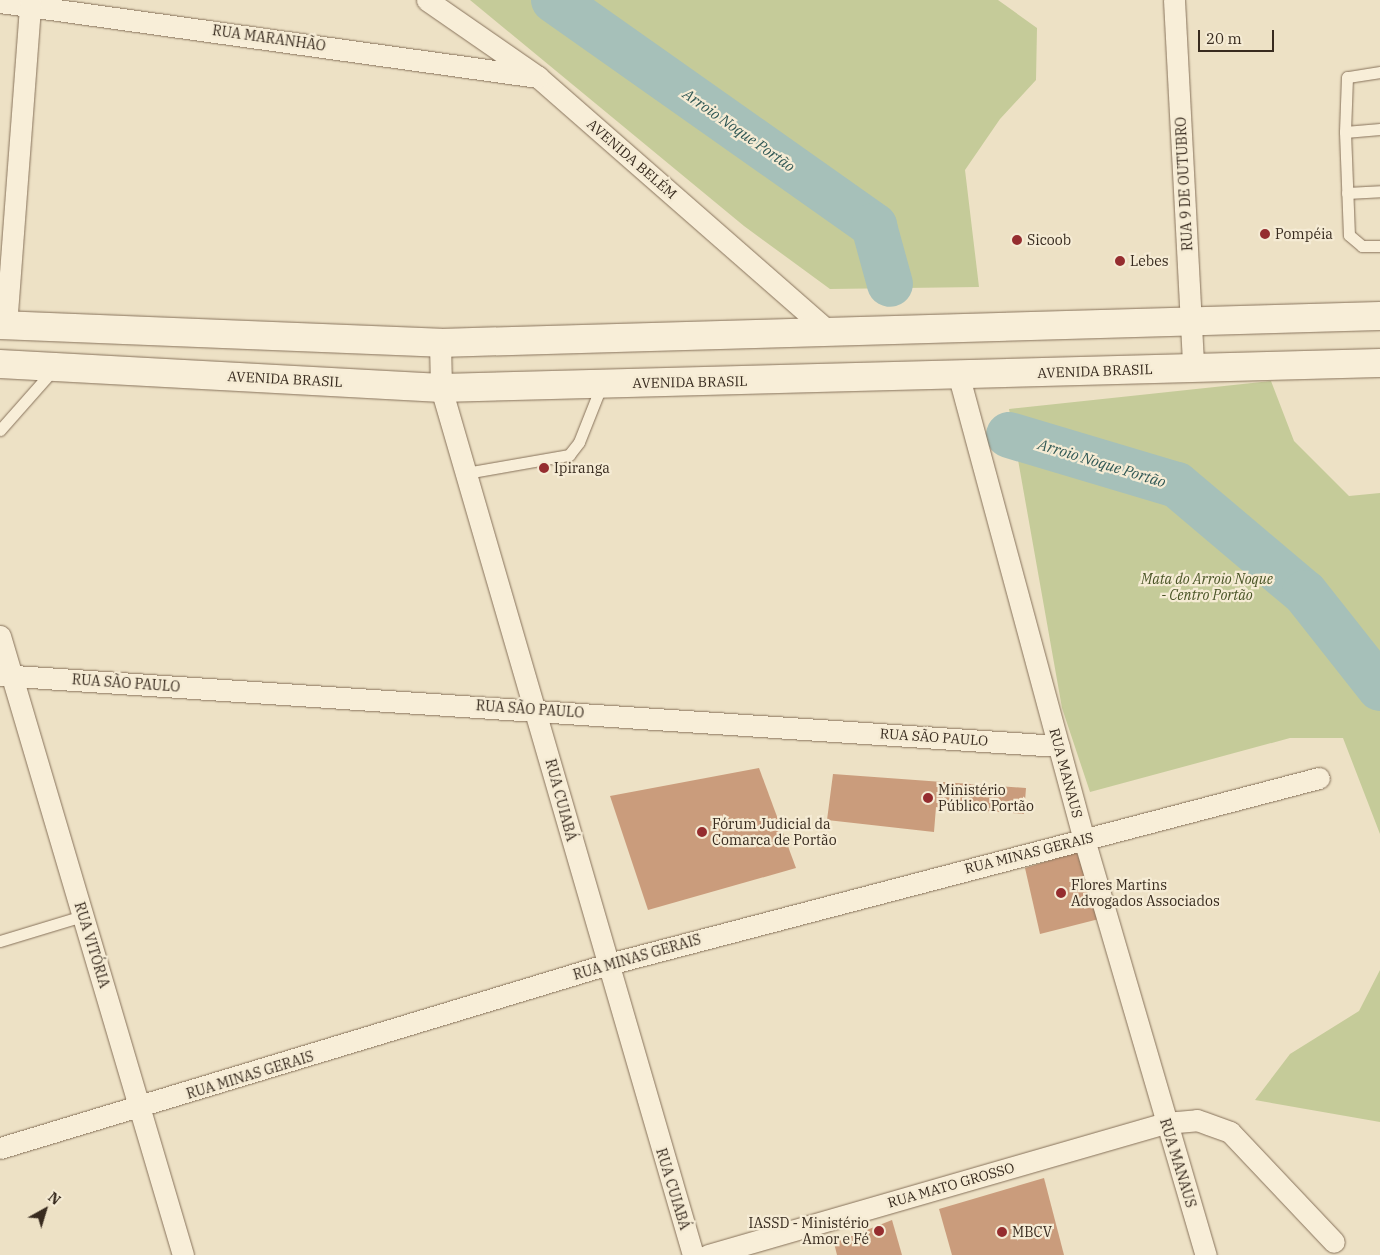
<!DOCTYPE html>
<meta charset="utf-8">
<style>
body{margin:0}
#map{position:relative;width:1380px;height:1255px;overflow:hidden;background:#ede1c5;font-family:"IBM Plex Serif",serif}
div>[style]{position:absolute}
.green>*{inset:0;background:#c5cb99}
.river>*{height:46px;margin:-23px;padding:0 23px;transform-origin:23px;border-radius:23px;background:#a6c0b9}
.building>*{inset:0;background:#ca9c7c}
.roads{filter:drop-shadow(0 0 1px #87725b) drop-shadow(0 0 1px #87725b)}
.lane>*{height:11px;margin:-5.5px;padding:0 5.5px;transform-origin:5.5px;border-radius:5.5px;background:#f8eed8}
.street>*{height:21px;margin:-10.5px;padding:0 10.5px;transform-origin:10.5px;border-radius:10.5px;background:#f8eed8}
.secondary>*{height:28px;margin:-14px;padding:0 14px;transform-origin:14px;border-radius:14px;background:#f8eed8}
.dots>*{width:14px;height:14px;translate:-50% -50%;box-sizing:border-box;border:2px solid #f5ebd4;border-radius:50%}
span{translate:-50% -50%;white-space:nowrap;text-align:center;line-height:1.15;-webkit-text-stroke:4.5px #f5ebd4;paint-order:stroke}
.street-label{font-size:14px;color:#382b1f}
.poi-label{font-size:14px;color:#382b1f}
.left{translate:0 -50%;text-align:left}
.right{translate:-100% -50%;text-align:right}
.park-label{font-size:14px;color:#495426;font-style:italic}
.water-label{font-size:15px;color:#2f5754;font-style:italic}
.north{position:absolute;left:20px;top:1185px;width:50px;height:50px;-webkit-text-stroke:4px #f5ebd4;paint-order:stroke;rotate:39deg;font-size:14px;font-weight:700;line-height:20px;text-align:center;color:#382b1f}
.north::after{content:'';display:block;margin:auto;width:18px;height:22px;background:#382b1f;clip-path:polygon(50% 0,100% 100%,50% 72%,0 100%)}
.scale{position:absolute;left:1198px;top:30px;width:76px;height:22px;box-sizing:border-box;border:2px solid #382b1f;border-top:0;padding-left:6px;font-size:15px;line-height:18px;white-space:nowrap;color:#382b1f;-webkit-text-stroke:4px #f5ebd4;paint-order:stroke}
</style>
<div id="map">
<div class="green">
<i style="clip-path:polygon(470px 0,998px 0,1037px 28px,1036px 80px,1000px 119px,965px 170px,979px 287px,830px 289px,744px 226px)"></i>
<i style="clip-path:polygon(1271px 381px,1294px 441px,1349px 496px,1380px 493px,1380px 834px,1343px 738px,1290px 738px,1090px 792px,1062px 708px,1009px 409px)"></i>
<i style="clip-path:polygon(1380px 970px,1380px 1122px,1255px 1100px,1290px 1054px,1359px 1011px)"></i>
</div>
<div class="river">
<i style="left:554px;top:0;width:392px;rotate:35.2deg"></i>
<i style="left:874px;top:226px;width:60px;rotate:74.6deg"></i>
<i style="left:1009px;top:435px;width:175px;rotate:16.6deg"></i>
<i style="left:1177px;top:485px;width:167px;rotate:40.2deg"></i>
<i style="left:1305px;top:593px;width:121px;rotate:51.7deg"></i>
</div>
<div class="building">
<i style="clip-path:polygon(759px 768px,796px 868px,648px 910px,610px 796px)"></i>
<i style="clip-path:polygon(833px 774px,1026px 788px,1024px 814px,936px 807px,934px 832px,827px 820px)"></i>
<i style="clip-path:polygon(1077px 852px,1099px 919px,1040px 934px,1025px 868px)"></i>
<i style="clip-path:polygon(1044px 1178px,1064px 1255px,952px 1255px,939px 1209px)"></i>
<i style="clip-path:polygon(892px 1220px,902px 1255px,837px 1255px,834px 1243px)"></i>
</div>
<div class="roads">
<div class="lane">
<i style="left:1380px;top:72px;width:33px;rotate:171deg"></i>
<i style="left:1347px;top:77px;width:55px;rotate:92.1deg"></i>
<i style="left:1345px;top:132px;width:103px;rotate:87.8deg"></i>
<i style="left:1349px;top:235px;width:17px;rotate:40deg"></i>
<i style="left:1362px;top:246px;width:18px"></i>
<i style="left:1345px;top:132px;width:35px;rotate:-5deg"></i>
<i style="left:1347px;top:193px;width:33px;rotate:-3deg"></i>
<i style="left:0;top:430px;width:80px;rotate:-48.5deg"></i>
<i style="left:466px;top:473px;width:105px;rotate:-9.9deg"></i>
<i style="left:569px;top:455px;width:16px;rotate:-52deg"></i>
<i style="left:579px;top:442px;width:62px;rotate:-68.4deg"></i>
<i style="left:0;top:941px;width:87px;rotate:-16.8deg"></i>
</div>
<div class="street">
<i style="left:427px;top:0;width:135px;rotate:34.7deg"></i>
<i style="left:538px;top:77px;width:384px;rotate:41.2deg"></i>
<i style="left:1174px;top:0;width:367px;rotate:87deg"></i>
<i style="left:0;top:2px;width:543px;rotate:7.94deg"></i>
<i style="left:6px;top:326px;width:323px;rotate:-85.7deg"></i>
<i style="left:440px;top:343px;width:45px;rotate:88.7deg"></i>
<i style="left:441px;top:388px;width:903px;rotate:73.79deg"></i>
<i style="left:959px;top:377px;width:479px;rotate:74.9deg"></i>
<i style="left:1084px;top:839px;width:434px;rotate:73.7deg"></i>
<i style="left:0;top:636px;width:645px;rotate:73.53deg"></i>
<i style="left:0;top:675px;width:1061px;rotate:3.84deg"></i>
<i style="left:0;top:1148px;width:632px;rotate:-16.83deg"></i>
<i style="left:605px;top:965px;width:738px;rotate:-14.68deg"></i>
<i style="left:708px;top:1255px;width:476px;rotate:-16.1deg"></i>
<i style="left:1165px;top:1123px;width:32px;rotate:-5deg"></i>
<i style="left:1197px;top:1120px;width:35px;rotate:20deg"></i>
<i style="left:1230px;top:1132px;width:151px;rotate:46.6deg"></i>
</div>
<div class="secondary">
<i style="left:0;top:325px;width:440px;rotate:2.3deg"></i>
<i style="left:440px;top:343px;width:940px;rotate:-1.65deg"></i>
<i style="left:0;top:364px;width:442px;rotate:3.1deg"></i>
<i style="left:441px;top:388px;width:939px;rotate:-1.53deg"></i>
</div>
</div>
<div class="dots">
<i style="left:1265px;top:234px;background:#952d2f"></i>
<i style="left:1017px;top:240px;background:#952d2f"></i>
<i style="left:1120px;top:261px;background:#952d2f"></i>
<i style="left:544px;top:468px;background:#952d2f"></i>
<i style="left:928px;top:798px;background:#952d2f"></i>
<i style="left:702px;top:832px;background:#952d2f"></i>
<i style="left:1061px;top:893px;background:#952d2f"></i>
<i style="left:879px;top:1231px;background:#952d2f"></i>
<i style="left:1002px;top:1232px;background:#952d2f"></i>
</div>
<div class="street-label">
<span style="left:269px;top:38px;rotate:8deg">RUA MARANHÃO</span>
<span style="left:632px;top:159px;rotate:41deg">AVENIDA BELÉM</span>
<span style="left:1184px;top:184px;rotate:-93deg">RUA 9 DE OUTUBRO</span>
<span style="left:1095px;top:371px;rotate:-2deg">AVENIDA BRASIL</span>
<span style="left:285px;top:379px;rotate:3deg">AVENIDA BRASIL</span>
<span style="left:690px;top:382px;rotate:-1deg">AVENIDA BRASIL</span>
<span style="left:126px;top:683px;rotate:4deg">RUA SÃO PAULO</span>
<span style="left:530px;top:709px;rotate:4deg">RUA SÃO PAULO</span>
<span style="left:934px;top:737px;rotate:4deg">RUA SÃO PAULO</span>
<span style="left:1066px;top:773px;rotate:75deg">RUA MANAUS</span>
<span style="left:561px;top:800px;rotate:75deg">RUA CUIABÁ</span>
<span style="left:1029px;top:853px;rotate:-14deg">RUA MINAS GERAIS</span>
<span style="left:92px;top:945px;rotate:73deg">RUA VITÓRIA</span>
<span style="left:637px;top:957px;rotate:-16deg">RUA MINAS GERAIS</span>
<span style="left:250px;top:1075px;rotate:-17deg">RUA MINAS GERAIS</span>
<span style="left:1178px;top:1163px;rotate:73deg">RUA MANAUS</span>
<span style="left:951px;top:1185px;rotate:-16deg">RUA MATO GROSSO</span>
<span style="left:673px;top:1189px;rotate:73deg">RUA CUIABÁ</span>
</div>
<div class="poi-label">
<span class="left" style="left:1275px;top:234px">Pompéia</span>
<span class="left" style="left:1027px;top:240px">Sicoob</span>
<span class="left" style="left:1130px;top:261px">Lebes</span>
<span class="left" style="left:554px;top:468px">Ipiranga</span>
<span class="left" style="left:938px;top:798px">Ministério<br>Público Portão</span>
<span class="left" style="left:712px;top:832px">Fórum Judicial da<br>Comarca de Portão</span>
<span class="left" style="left:1071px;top:893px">Flores Martins<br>Advogados Associados</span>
<span class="right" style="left:869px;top:1231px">IASSD - Ministério<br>Amor e Fé</span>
<span class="left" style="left:1012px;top:1232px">MBCV</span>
</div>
<div class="park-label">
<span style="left:1207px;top:587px">Mata do Arroio Noque<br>- Centro Portão</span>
</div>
<div class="water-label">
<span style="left:739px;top:130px;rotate:35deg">Arroio Noque Portão</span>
<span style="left:1102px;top:463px;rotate:17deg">Arroio Noque Portão</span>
</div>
<div class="north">N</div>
<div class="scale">20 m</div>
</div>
